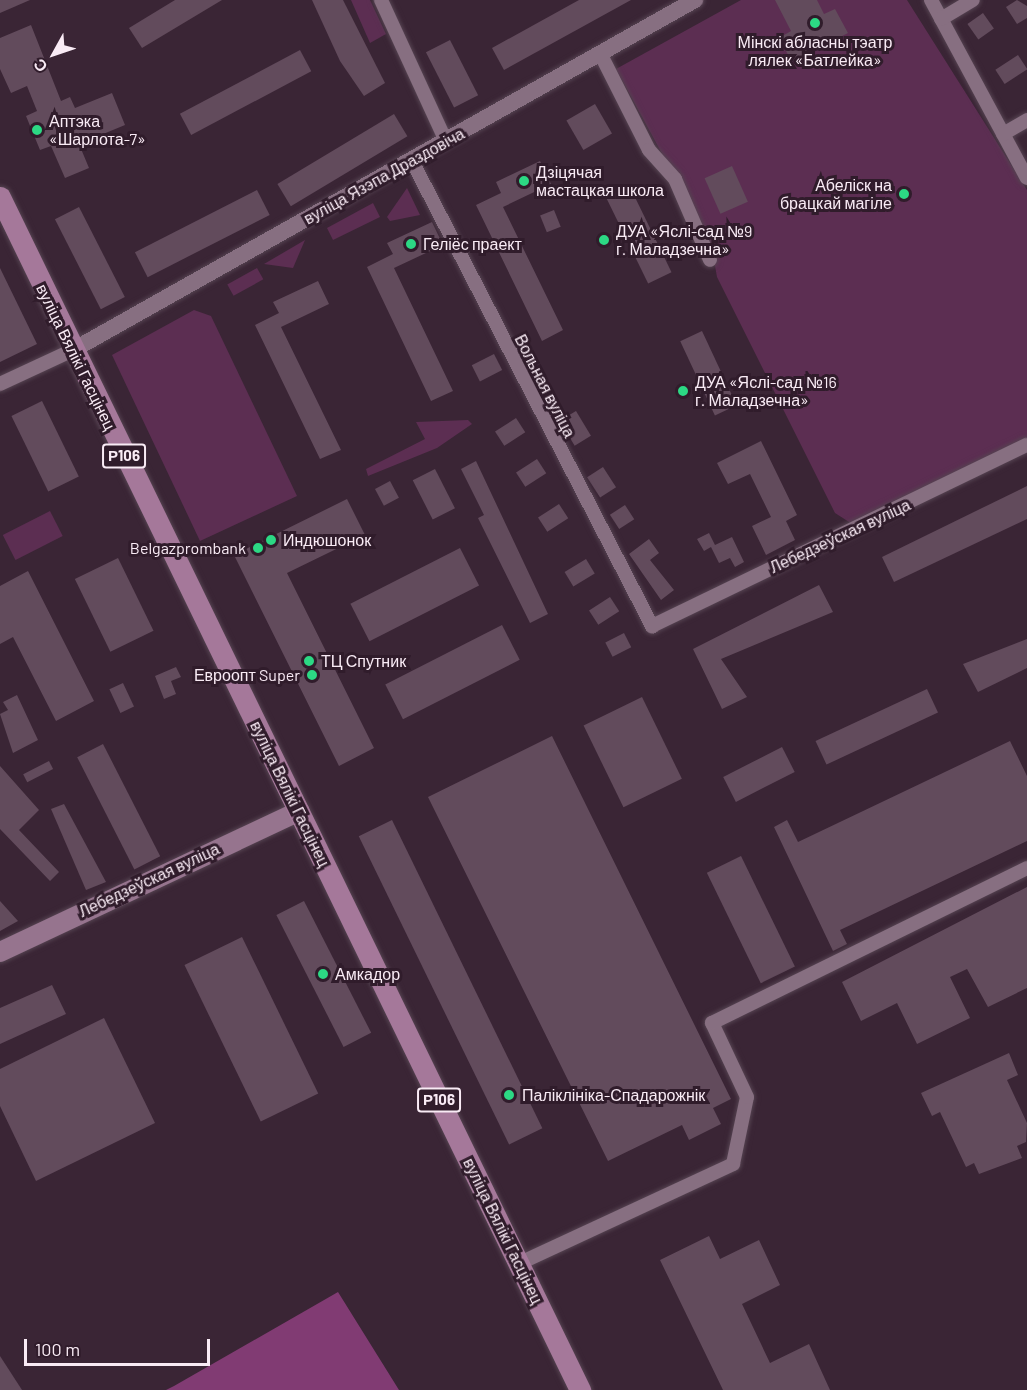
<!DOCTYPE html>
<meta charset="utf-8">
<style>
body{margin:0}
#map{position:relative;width:1027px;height:1390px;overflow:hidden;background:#3a2535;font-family:Barlow,sans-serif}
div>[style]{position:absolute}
.green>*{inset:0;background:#5c2e52;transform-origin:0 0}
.forest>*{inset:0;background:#813b73}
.building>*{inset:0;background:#624b5c;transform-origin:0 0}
.roads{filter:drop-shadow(0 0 2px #554351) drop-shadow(0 0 2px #554351)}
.minor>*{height:14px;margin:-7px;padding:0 7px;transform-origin:7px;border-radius:7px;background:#876f81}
.tertiary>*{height:16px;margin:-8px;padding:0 8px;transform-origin:8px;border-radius:8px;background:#876f81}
.secondary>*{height:20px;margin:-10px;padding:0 10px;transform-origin:10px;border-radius:10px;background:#96748e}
.primary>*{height:21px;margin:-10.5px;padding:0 10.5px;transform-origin:10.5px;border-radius:10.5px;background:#a5789a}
.dots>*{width:16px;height:16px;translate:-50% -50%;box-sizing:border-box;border:3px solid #301c2b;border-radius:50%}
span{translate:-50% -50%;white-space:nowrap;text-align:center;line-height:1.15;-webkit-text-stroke:6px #301c2b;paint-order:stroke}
.shield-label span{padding:2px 4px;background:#301c2b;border:2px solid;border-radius:4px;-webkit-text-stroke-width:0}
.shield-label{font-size:15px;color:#f9ebf5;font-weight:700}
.poi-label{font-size:16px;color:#f9ebf5}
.left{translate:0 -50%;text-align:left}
.right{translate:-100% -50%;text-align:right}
.street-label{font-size:16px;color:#f9ebf5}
.north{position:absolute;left:24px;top:24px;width:60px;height:60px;-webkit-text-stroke:4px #301c2b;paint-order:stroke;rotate:230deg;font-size:16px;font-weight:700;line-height:24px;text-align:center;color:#f9ebf5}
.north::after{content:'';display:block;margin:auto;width:21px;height:27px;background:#f9ebf5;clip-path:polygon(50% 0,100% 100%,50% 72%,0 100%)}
.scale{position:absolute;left:24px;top:1339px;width:186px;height:27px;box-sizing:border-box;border:3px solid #f9ebf5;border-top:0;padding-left:8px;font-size:18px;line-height:21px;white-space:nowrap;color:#f9ebf5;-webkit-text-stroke:4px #301c2b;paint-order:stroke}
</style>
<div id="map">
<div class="green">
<i style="clip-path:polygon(351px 0,370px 0,386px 34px,370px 43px)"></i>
<i style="clip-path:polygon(741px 0,907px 0,1027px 190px,1027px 445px,860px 529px,835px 513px,717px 277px,711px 244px,616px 69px)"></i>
<i style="clip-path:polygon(407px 188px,420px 215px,390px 221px,387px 217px)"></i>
<i style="clip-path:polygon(373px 203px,380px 217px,333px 240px,327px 228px)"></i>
<i style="clip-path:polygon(305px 240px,293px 268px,264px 264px)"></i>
<i style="left:257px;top:268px;width:13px;height:34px;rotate:61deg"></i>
<i style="clip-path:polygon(194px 310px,211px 316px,297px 496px,200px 541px,112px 355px)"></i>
<i style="clip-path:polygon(468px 420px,472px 424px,437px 448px,368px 476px,366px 469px,425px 439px,416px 422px)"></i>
<i style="left:50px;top:511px;width:28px;height:53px;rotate:63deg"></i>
</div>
<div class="forest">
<i style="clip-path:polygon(338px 1292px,399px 1390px,166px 1390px,174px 1386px)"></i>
</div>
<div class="building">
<i style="clip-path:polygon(0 0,30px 0,0 13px)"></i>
<i style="clip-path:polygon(175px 0,222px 0,142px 48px,129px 28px)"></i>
<i style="clip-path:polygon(312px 0,343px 0,385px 83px,364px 96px,340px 61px)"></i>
<i style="clip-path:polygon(579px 0,631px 0,504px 70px,492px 48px)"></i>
<i style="clip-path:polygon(775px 0,817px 0,824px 14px,835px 9px,848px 33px,792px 62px,779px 38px,791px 31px)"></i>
<i style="clip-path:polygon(1017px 0,1027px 6px,1027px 18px,1017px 24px,1006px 7px)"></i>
<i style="left:983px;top:13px;width:19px;height:19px;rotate:55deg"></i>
<i style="clip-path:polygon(31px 25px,61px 101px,70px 97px,75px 108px,112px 93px,125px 125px,79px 144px,89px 168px,65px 178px,51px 146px,40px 150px,26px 116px,37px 111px,27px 86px,11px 93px,0 69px,0 38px)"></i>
<i style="left:450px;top:40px;width:62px;height:27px;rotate:63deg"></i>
<i style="left:300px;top:50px;width:24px;height:136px;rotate:62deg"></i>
<i style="left:1018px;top:55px;width:17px;height:27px;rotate:57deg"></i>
<i style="left:595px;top:104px;width:34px;height:33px;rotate:60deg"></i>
<i style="left:394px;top:114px;width:26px;height:136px;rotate:59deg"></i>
<i style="clip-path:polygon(540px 161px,551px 184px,503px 207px,563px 330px,542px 341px,476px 205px,501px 193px,496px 182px)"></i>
<i style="left:732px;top:166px;width:39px;height:30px;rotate:66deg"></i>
<i style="left:629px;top:185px;width:97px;height:26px;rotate:64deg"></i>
<i style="left:257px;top:190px;width:28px;height:137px;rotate:63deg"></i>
<i style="left:79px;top:207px;width:101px;height:27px;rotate:63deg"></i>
<i style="left:554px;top:210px;width:18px;height:15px;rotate:68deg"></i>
<i style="clip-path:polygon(432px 222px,443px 245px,394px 268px,453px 391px,431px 401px,367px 267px,393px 254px,387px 243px)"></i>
<i style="clip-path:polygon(0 268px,37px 344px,0 362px)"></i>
<i style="clip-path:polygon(318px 281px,329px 304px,281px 327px,341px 450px,320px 459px,255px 325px,279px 313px,273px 302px)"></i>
<i style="left:702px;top:331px;width:82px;height:24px;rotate:65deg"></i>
<i style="left:494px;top:354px;width:18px;height:25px;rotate:63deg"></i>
<i style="left:42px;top:401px;width:84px;height:34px;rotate:64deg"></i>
<i style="left:576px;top:411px;width:29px;height:19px;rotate:59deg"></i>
<i style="left:516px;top:418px;width:17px;height:25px;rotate:57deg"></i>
<i style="clip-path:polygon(761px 441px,797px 515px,786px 521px,795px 540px,766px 555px,752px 526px,771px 517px,750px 474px,728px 484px,717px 463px)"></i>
<i style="left:537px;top:459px;width:17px;height:25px;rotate:57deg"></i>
<i style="clip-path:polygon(476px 461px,548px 614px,530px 623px,478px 518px,484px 515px,461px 469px)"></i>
<i style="left:603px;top:467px;width:24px;height:19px;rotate:57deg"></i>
<i style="left:435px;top:469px;width:44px;height:25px;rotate:63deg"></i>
<i style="left:390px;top:481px;width:19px;height:17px;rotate:62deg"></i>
<i style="clip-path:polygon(1027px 486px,1027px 519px,894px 582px,882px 557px)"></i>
<i style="clip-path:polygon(347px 499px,365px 535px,287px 573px,374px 748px,339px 766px,234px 555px)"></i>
<i style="left:559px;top:504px;width:17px;height:25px;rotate:57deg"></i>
<i style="left:625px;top:505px;width:17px;height:18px;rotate:57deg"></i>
<i style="clip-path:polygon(709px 533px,715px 545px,732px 537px,744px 562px,735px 567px,730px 558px,719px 563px,711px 547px,704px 551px,697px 539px)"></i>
<i style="clip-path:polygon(649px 539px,659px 553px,650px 560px,674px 590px,661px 600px,629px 554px)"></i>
<i style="left:460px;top:548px;width:42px;height:123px;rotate:63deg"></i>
<i style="left:118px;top:558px;width:81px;height:48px;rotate:64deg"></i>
<i style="left:586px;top:559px;width:17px;height:25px;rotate:59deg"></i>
<i style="clip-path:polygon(28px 571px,94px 701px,56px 721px,13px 637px,0 644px,0 586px)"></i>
<i style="clip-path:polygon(819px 585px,833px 612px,721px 659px,747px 697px,722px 709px,693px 649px)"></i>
<i style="left:610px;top:597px;width:17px;height:25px;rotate:57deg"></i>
<i style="left:502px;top:625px;width:39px;height:131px;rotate:63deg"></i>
<i style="left:624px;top:633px;width:16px;height:21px;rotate:63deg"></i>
<i style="clip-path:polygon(1027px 639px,1027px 668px,978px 692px,963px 664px)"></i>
<i style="clip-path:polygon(176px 667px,181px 677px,171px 681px,176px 694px,164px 699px,155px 676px)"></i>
<i style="left:123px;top:683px;width:26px;height:15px;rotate:65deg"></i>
<i style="left:927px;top:689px;width:26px;height:123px;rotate:65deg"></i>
<i style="clip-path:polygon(17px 695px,38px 740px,13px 753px,0 714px,8px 710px,3px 702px)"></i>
<i style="left:642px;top:697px;width:91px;height:65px;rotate:64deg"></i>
<i style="clip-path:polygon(552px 736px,731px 1099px,713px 1108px,721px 1124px,689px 1140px,682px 1125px,608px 1161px,428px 797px)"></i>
<i style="clip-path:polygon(1010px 741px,1027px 776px,1027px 841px,840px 930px,847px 944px,833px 951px,774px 827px,787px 820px,798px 842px)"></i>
<i style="left:103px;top:744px;width:126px;height:29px;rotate:63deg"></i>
<i style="left:782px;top:747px;width:28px;height:66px;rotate:63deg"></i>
<i style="left:49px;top:761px;width:9px;height:29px;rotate:63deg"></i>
<i style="clip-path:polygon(0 766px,39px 810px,19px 830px,59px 872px,50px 881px,0 829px)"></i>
<i style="clip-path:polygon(64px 804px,106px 882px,86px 890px,51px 809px)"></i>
<i style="left:392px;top:820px;width:343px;height:37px;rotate:64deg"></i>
<i style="left:741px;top:856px;width:123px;height:38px;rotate:64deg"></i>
<i style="clip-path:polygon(1027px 887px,1027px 988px,988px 1007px,967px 969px,950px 977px,970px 1018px,917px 1044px,897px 1003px,861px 1021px,842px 982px)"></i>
<i style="clip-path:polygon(0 901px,18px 921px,0 931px)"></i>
<i style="left:304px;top:901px;width:148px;height:31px;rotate:63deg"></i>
<i style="left:242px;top:937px;width:174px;height:64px;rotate:64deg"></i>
<i style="clip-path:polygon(52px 985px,66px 1014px,0 1044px,0 1008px)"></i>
<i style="clip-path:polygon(104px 1018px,155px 1123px,36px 1181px,0 1106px,0 1069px)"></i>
<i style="clip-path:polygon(1009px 1053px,1018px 1075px,1007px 1080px,1027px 1123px,1026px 1142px,1017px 1146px,1022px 1158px,979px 1174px,974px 1163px,966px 1167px,940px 1112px,932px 1116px,921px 1093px)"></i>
<i style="clip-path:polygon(709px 1236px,720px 1259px,759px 1240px,780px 1285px,742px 1304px,770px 1363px,809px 1344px,830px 1390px,723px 1390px,660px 1260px)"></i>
<i style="clip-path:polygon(0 1356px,22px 1390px,0 1390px)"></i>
</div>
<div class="roads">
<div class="minor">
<i style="left:381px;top:0;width:155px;rotate:65.3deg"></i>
<i style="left:931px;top:0;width:202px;rotate:61.7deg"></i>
<i style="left:941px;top:19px;width:37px;rotate:-31deg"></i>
<i style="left:601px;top:55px;width:106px;rotate:63.2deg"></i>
<i style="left:649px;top:150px;width:39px;rotate:48deg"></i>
<i style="left:675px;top:179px;width:88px;rotate:66.6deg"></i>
<i style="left:1003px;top:134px;width:28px;rotate:-30deg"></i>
<i style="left:411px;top:159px;width:526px;rotate:62.7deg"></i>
<i style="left:652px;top:626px;width:416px;rotate:-25.8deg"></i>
<i style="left:0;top:384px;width:81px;rotate:-25deg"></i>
<i style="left:518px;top:1264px;width:237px;rotate:-24.9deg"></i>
<i style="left:733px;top:1164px;width:68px;rotate:-78.2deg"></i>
<i style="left:747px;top:1097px;width:82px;rotate:-115.3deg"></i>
<i style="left:712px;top:1023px;width:351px;rotate:-26.2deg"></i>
</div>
<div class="tertiary">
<i style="left:73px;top:350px;width:714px;rotate:-29.37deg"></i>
</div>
<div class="secondary">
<i style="left:0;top:952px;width:331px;rotate:-25.2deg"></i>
</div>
<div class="primary">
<i style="left:0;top:197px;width:1327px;rotate:64.07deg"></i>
</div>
</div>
<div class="dots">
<i style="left:815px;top:23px;background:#2cd884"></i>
<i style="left:37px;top:130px;background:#2cd884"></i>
<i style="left:524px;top:181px;background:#2cd884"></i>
<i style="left:904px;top:194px;background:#2cd884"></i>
<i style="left:604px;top:240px;background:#2cd884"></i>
<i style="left:411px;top:244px;background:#2cd884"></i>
<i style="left:683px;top:391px;background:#2cd884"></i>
<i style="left:271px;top:540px;background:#2cd884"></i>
<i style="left:258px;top:548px;background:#2cd884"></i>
<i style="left:309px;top:661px;background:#2cd884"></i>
<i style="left:312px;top:675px;background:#2cd884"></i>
<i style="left:323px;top:974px;background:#2cd884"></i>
<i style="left:509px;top:1095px;background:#2cd884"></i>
</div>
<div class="shield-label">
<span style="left:124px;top:456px">Р106</span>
<span style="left:439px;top:1100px">Р106</span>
</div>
<div class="poi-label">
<span style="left:815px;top:51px">Мінскі абласны тэатр<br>лялек «Батлейка»</span>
<span class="left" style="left:49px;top:130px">Аптэка<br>«Шарлота-7»</span>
<span class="left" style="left:536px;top:181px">Дзіцячая<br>мастацкая школа</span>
<span class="right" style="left:892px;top:194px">Абеліск на<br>брацкай магіле</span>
<span class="left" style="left:616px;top:240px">ДУА «Яслі-сад №9<br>г. Маладзечна»</span>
<span class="left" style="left:423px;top:244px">Геліёс праект</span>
<span class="left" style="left:695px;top:391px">ДУА «Яслі-сад №16<br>г. Маладзечна»</span>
<span class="left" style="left:283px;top:540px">Индюшонок</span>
<span class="right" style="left:246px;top:548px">Belgazprombank</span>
<span class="left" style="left:321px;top:661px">ТЦ Спутник</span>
<span class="right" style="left:300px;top:675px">Евроопт Super</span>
<span class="left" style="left:335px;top:974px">Амкадор</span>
<span class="left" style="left:522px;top:1095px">Паліклініка-Спадарожнік</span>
</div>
<div class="street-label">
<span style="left:384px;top:176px;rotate:-29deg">вуліца Язэпа Драздовіча</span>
<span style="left:76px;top:357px;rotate:64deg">вуліца Вялікі Гасцінец</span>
<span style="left:545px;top:386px;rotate:63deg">Вольная вуліца</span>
<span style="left:840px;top:536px;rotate:-25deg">Лебедзеўская вуліца</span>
<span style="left:290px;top:794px;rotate:64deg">вуліца Вялікі Гасцінец</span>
<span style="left:149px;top:880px;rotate:-25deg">Лебедзеўская вуліца</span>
<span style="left:503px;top:1231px;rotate:64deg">вуліца Вялікі Гасцінец</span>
</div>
<div class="north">С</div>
<div class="scale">100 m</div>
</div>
